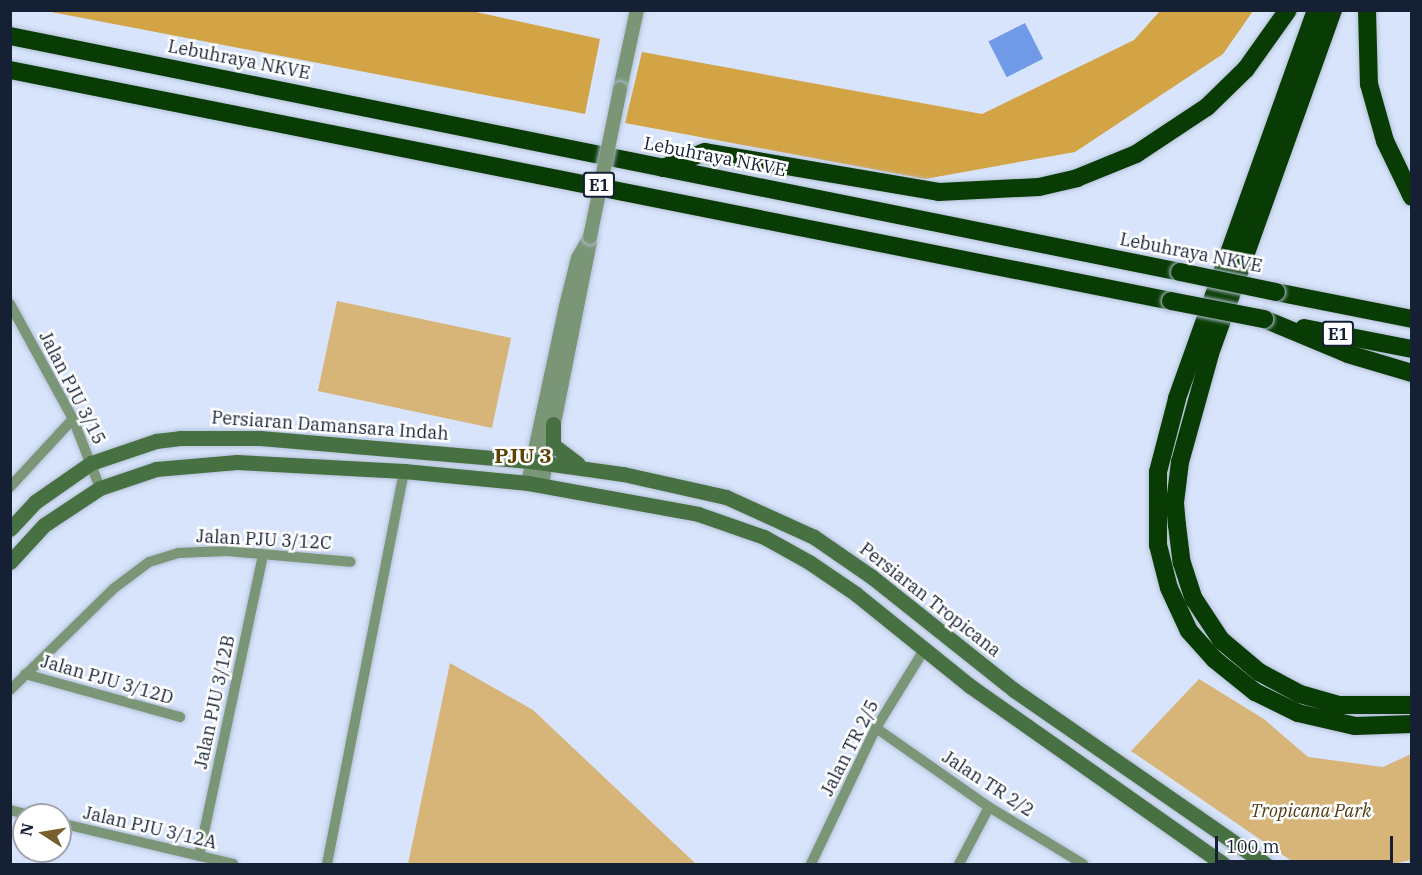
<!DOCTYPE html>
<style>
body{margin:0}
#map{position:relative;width:1422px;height:875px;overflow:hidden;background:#d7e4fb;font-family:"IBM Plex Serif",serif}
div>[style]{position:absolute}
.green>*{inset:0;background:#d7b578;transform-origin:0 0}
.forest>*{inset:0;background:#d3a446}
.water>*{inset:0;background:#709ae7;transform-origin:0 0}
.roads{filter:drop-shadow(0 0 2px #b4c1d7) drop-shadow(0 0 2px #b4c1d7)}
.minor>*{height:10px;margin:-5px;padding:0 5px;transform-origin:5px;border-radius:5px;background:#7b9677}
.tertiary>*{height:14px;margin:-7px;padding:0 7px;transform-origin:7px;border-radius:7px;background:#7b9677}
.secondary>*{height:15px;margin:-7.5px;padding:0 7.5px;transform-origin:7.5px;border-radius:7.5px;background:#487143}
.motorway>*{height:18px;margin:-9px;padding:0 9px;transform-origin:9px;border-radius:9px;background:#093c04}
.bridges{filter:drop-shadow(0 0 2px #b4c1d7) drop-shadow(0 0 2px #b4c1d7)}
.tertiary-bridge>*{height:14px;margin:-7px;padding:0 7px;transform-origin:7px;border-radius:7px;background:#7b9677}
.motorway-bridge>*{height:18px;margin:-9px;padding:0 9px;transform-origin:9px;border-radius:9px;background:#093c04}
span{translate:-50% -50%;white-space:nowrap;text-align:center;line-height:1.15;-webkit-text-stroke:5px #fff;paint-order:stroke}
.shield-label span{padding:2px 4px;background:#fff;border:2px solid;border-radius:4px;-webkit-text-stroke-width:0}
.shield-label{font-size:16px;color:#152035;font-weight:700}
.street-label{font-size:18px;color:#152035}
.park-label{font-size:18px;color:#503c15;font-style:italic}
.quarter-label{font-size:21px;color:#5d4204;font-weight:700}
.frame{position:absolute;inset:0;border:12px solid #152035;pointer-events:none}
.north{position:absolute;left:12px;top:803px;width:60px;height:60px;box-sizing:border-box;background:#fff;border:2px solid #a1a6ae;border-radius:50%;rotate:282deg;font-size:16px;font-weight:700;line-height:24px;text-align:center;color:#152035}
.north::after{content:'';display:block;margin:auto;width:21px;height:27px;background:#785f30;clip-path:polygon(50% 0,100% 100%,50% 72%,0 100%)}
.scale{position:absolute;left:1215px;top:836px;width:178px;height:27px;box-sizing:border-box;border:3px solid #152035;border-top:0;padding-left:8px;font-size:18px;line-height:21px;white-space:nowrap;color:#152035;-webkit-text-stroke:4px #fff;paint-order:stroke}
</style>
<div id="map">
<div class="green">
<i style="left:337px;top:301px;width:178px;height:92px;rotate:12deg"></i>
<i style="clip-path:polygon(450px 663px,533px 710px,696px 864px,408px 864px)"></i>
<i style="clip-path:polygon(1199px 679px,1264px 719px,1308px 757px,1383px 767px,1411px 754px,1411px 860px,1393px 864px,1296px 864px,1131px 751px)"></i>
</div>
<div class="forest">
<i style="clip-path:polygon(467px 10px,600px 39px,585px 114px,46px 11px)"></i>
<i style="clip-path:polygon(1160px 11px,1253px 11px,1223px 54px,1075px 152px,925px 179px,625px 123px,642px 52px,982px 114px,1134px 40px)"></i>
</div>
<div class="water">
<i style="left:1025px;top:23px;width:40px;height:41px;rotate:63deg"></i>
</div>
<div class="roads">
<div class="minor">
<i style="left:10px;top:304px;width:131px;rotate:61.3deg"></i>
<i style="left:73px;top:419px;width:74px;rotate:68.6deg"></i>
<i style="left:10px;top:487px;width:93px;rotate:-47.2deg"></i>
<i style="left:25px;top:674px;width:161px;rotate:15.5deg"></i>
<i style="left:10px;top:690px;width:144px;rotate:-44.4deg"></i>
<i style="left:113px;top:589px;width:45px;rotate:-36.9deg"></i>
<i style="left:149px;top:562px;width:30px;rotate:-17deg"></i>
<i style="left:178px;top:553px;width:48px;rotate:-2.4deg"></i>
<i style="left:226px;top:551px;width:125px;rotate:5deg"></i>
<i style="left:876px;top:728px;width:138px;rotate:35deg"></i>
<i style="left:989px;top:807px;width:110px;rotate:31.2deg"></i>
<i style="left:10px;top:810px;width:20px;rotate:15deg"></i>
<i style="left:60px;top:823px;width:178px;rotate:13.3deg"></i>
<i style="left:199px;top:856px;width:308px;rotate:-78deg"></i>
<i style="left:327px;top:864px;width:400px;rotate:-78.9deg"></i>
<i style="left:811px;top:864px;width:151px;rotate:-64.5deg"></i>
<i style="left:876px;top:728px;width:92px;rotate:-58.4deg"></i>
<i style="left:959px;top:864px;width:64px;rotate:-62.2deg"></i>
</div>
<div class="tertiary">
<i style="left:620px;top:89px;width:81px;rotate:-77.9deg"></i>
<i style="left:528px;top:483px;width:181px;rotate:-77.9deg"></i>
<i style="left:566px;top:306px;width:49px;rotate:-76deg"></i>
<i style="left:578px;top:258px;width:24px;rotate:-60deg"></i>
<i style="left:542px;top:484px;width:247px;rotate:-78.8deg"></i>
</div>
<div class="secondary">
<i style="left:553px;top:424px;width:21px;rotate:90deg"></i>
<i style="left:553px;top:445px;width:31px;rotate:37deg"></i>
<i style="left:10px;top:529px;width:37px;rotate:-47deg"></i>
<i style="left:35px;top:502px;width:68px;rotate:-34.9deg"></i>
<i style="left:91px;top:463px;width:69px;rotate:-18.7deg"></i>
<i style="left:156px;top:441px;width:24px;rotate:-7deg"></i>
<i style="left:180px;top:438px;width:80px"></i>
<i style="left:260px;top:438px;width:271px;rotate:4.9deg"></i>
<i style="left:530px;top:461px;width:94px;rotate:8deg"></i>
<i style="left:623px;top:474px;width:106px;rotate:12.6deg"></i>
<i style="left:726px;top:497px;width:97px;rotate:24.4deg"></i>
<i style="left:814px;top:537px;width:70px;rotate:34.6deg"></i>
<i style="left:872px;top:577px;width:181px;rotate:38.5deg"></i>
<i style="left:1014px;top:690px;width:305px;rotate:34.7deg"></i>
<i style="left:10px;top:562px;width:50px;rotate:-47.4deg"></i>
<i style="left:44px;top:525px;width:67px;rotate:-33.5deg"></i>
<i style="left:100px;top:488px;width:59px;rotate:-18.7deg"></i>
<i style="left:156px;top:469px;width:81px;rotate:-4.9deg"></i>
<i style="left:237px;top:462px;width:167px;rotate:3.1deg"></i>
<i style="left:404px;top:471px;width:125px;rotate:5.5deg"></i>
<i style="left:528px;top:483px;width:173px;rotate:10.3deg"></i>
<i style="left:698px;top:514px;width:70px;rotate:19.2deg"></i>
<i style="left:764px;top:537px;width:51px;rotate:29.1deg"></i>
<i style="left:809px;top:562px;width:57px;rotate:34.2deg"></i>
<i style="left:856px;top:594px;width:146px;rotate:38.9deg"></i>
<i style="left:970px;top:686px;width:309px;rotate:35.1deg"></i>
</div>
<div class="motorway">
<i style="left:1316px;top:10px;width:413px;rotate:109.7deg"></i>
<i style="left:1177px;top:399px;width:75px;rotate:104.6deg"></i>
<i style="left:1158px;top:472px;width:73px;rotate:90deg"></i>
<i style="left:1158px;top:545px;width:44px;rotate:75.7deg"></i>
<i style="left:1169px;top:588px;width:47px;rotate:65.1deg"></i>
<i style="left:1189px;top:631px;width:38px;rotate:48deg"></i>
<i style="left:1214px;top:659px;width:53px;rotate:38.8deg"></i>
<i style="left:1255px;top:692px;width:48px;rotate:26deg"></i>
<i style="left:1298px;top:713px;width:58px;rotate:12.8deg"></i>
<i style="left:1355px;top:726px;width:57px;rotate:-2deg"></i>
<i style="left:1333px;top:10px;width:365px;rotate:109.7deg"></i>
<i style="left:1210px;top:354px;width:112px;rotate:105.5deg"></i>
<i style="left:1180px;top:462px;width:41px;rotate:97deg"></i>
<i style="left:1175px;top:503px;width:22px;rotate:85deg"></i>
<i style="left:1177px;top:525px;width:38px;rotate:83deg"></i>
<i style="left:1182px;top:563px;width:38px;rotate:72deg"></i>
<i style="left:1194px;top:599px;width:49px;rotate:56.6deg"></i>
<i style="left:1221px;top:640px;width:50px;rotate:40.1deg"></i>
<i style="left:1259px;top:672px;width:47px;rotate:28.2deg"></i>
<i style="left:1300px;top:694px;width:41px;rotate:15.8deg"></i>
<i style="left:1339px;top:705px;width:73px"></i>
<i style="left:1367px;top:10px;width:74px;rotate:88.5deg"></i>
<i style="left:1369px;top:84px;width:59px;rotate:74.3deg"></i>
<i style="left:1385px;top:141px;width:62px;rotate:64.3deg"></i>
<i style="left:10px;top:36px;width:1194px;rotate:11.4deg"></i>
<i style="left:10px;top:70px;width:1184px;rotate:11.25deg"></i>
<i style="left:663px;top:168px;width:45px;rotate:-20.9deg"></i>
<i style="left:705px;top:152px;width:237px;rotate:9.7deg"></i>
<i style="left:939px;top:192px;width:100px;rotate:-2.9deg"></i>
<i style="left:1039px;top:187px;width:39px;rotate:-13deg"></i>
<i style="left:1077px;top:178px;width:64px;rotate:-22.1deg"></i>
<i style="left:1136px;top:154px;width:85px;rotate:-33.5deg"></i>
<i style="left:1207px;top:107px;width:54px;rotate:-44.3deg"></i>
<i style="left:1246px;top:69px;width:72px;rotate:-54.6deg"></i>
<i style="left:1276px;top:292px;width:139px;rotate:11.2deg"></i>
<i style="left:1264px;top:319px;width:91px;rotate:22.6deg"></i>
<i style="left:1348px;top:354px;width:67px;rotate:16.5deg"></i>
<i style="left:1304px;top:328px;width:110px;rotate:11deg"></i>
</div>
</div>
<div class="bridges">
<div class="tertiary-bridge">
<i style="left:590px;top:237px;width:151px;rotate:-78.5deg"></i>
</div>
<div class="motorway-bridge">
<i style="left:1180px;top:272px;width:98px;rotate:11.8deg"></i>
<i style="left:1171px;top:301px;width:95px;rotate:11deg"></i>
</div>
</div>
<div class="shield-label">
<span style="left:599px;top:185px">E1</span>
<span style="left:1338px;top:334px">E1</span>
</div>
<div class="street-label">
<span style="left:239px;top:60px;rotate:11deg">Lebuhraya NKVE</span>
<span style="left:715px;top:157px;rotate:11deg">Lebuhraya NKVE</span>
<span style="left:1191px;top:253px;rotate:11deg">Lebuhraya NKVE</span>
<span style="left:72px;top:388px;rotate:63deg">Jalan PJU 3/15</span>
<span style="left:330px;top:426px;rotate:4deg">Persiaran Damansara Indah</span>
<span style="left:264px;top:540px;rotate:3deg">Jalan PJU 3/12C</span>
<span style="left:930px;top:600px;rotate:38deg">Persiaran Tropicana</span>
<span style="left:107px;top:680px;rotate:16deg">Jalan PJU 3/12D</span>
<span style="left:215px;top:702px;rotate:-78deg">Jalan PJU 3/12B</span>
<span style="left:850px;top:748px;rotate:-63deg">Jalan TR 2/5</span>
<span style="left:988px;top:784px;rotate:33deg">Jalan TR 2/2</span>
<span style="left:150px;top:828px;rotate:13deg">Jalan PJU 3/12A</span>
</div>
<div class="park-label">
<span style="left:1311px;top:811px">Tropicana Park</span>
</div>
<div class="quarter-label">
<span style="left:523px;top:455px">PJU 3</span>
</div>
<div class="frame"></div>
<div class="north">N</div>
<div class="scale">100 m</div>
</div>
